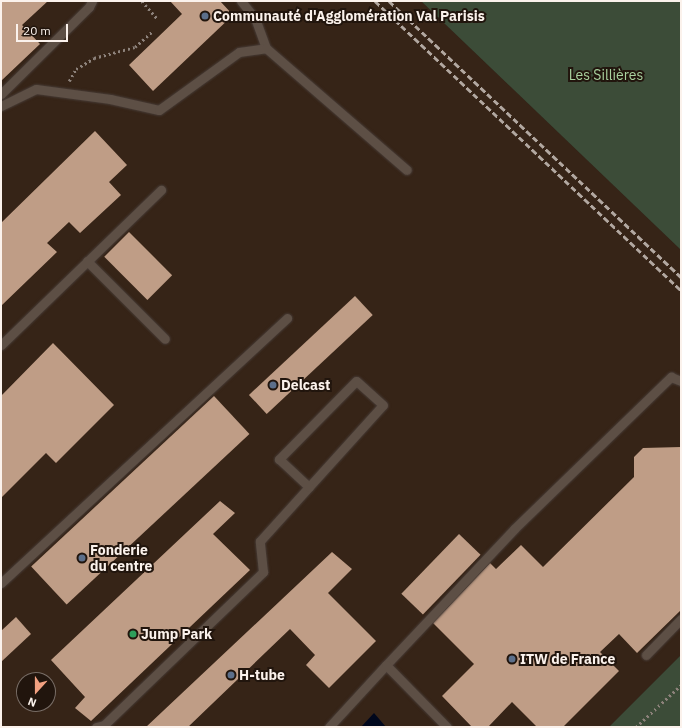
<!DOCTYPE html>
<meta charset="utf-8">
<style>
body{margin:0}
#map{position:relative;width:682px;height:728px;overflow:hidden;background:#2b1e16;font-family:"IBM Plex Sans",sans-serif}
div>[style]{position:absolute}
.built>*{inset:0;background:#362417}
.green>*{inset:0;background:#3c4c38}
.water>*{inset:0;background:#00071c}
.building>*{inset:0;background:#bf9d86;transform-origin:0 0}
.path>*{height:2.5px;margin-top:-1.25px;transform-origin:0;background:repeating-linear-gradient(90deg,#8d827b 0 2px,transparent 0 5px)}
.roads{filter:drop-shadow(0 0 1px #463b36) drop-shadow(0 0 1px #463b36)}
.service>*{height:9px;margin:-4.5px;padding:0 4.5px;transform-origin:4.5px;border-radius:4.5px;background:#5d4f45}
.rail>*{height:3px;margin-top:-1.5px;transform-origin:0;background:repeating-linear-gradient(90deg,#b2a8a1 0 6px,transparent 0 9px)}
.dots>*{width:11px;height:11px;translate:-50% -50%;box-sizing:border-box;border:2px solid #21150d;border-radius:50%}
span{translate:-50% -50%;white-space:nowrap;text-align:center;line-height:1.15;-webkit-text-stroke:4px #21150d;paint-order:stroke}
.poi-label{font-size:14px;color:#fbf2ec;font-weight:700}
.left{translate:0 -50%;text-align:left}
.park-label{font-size:14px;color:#a9d29f}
.frame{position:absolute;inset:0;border:2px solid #fbf2ec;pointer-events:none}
.north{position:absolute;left:16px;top:672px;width:40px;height:40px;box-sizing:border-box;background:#21150d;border:1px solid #786d66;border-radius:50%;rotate:201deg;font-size:11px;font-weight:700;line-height:16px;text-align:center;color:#fbf2ec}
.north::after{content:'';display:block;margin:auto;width:14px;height:18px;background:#f2a080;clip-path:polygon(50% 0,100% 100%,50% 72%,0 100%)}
.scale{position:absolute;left:16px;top:24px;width:52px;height:18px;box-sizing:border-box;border:2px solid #fbf2ec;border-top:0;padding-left:5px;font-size:12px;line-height:14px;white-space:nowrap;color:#fbf2ec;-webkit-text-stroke:3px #21150d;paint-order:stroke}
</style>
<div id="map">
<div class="built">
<i style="clip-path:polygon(evenodd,1px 1px,421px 1px,681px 250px,681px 655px,609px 727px,1px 727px,1px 1px,24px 680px,48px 680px,48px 704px,24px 704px,24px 680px)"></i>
</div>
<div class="green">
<i style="clip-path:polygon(421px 1px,681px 1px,681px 250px)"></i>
<i style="clip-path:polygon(681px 655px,681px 727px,609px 727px)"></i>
</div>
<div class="water">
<i style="clip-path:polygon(374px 713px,386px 727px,361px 727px)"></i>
</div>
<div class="building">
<i style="clip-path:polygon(1px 1px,48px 1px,22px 25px,40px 44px,1px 81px)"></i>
<i style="clip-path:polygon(170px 1px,220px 1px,233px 15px,153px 91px,129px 65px,182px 14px)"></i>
<i style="clip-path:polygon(95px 131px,127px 165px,109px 182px,121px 195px,80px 233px,69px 222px,47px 243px,57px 252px,1px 306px,1px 223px)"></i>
<i style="left:129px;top:232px;width:61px;height:35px;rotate:45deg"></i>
<i style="left:355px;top:296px;width:26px;height:145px;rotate:47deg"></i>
<i style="clip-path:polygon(53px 343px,114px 405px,56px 463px,46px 453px,1px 498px,1px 396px)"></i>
<i style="left:214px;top:396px;width:52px;height:250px;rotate:47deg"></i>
<i style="clip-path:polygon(681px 447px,681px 610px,637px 653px,619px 634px,600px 652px,619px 671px,563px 727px,537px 727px,512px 702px,488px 727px,472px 727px,442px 696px,474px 664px,433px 623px,490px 563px,496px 569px,521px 545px,543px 567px,634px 477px,634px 457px,643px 448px)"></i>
<i style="clip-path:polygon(220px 501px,235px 513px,213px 534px,250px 570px,91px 721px,75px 708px,85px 697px,51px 660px)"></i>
<i style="left:459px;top:534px;width:30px;height:83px;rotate:44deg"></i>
<i style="clip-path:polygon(332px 552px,352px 569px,328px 593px,376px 641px,329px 688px,306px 665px,315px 655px,290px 629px,188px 727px,146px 727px)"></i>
<i style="clip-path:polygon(16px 617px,31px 634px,1px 662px,1px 631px)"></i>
</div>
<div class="path">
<i style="left:142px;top:1px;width:23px;rotate:49deg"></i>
<i style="left:69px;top:81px;width:14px;rotate:-60deg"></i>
<i style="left:76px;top:69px;width:21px;rotate:-31deg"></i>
<i style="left:94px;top:58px;width:42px;rotate:-15deg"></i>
<i style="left:135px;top:47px;width:24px;rotate:-42deg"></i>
<i style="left:636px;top:727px;width:62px;rotate:-43deg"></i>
</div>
<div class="roads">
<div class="service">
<i style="left:241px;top:1px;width:22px;rotate:51deg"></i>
<i style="left:255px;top:18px;width:32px;rotate:70deg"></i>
<i style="left:1px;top:94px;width:124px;rotate:-44.7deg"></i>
<i style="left:89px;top:7px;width:7px;rotate:-63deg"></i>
<i style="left:1px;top:106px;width:39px;rotate:-26deg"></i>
<i style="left:36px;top:89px;width:75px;rotate:7.7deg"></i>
<i style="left:110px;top:99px;width:50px;rotate:12.7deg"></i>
<i style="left:159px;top:110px;width:99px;rotate:-35.9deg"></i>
<i style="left:239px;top:52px;width:27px;rotate:-8deg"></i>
<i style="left:266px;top:48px;width:186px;rotate:40.9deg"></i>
<i style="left:87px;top:261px;width:110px;rotate:45deg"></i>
<i style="left:1px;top:345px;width:223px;rotate:-44.1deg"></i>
<i style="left:1px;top:583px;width:390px;rotate:-42.8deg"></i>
<i style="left:646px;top:655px;width:50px;rotate:-45.8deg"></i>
<i style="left:386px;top:665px;width:187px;rotate:-46.7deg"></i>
<i style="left:514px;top:529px;width:219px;rotate:-44.1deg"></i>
<i style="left:671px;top:377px;width:11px;rotate:22deg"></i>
<i style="left:96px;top:727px;width:8px;rotate:-14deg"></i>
<i style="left:104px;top:725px;width:221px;rotate:-43.9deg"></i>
<i style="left:263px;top:572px;width:31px;rotate:-96deg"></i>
<i style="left:260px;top:541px;width:183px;rotate:-47.9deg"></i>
<i style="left:383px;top:405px;width:36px;rotate:-138deg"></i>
<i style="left:356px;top:381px;width:110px;rotate:134.6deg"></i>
<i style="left:279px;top:459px;width:41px;rotate:43deg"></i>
<i style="left:329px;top:727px;width:84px;rotate:-47.4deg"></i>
<i style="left:386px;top:665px;width:87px;rotate:45.5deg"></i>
</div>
</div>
<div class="rail">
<i style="left:375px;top:1px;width:421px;rotate:43.4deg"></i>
<i style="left:389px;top:1px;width:402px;rotate:43.4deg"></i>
</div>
<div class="dots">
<i style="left:205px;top:16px;background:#5c6f8a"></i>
<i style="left:273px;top:385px;background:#5c6f8a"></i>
<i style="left:82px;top:558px;background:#5c6f8a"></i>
<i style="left:133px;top:634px;background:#2e9e5b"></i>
<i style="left:512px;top:659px;background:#5c6f8a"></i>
<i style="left:231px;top:675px;background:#5c6f8a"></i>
</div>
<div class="poi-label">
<span class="left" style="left:213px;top:16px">Communauté d'Agglomération Val Parisis</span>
<span class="left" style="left:281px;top:385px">Delcast</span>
<span class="left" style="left:90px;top:558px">Fonderie<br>du centre</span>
<span class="left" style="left:141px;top:634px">Jump Park</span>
<span class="left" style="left:520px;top:659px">ITW de France</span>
<span class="left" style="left:239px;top:675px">H-tube</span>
</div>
<div class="park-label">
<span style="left:606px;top:75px">Les Sillières</span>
</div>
<div class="frame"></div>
<div class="north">N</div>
<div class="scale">20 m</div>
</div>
